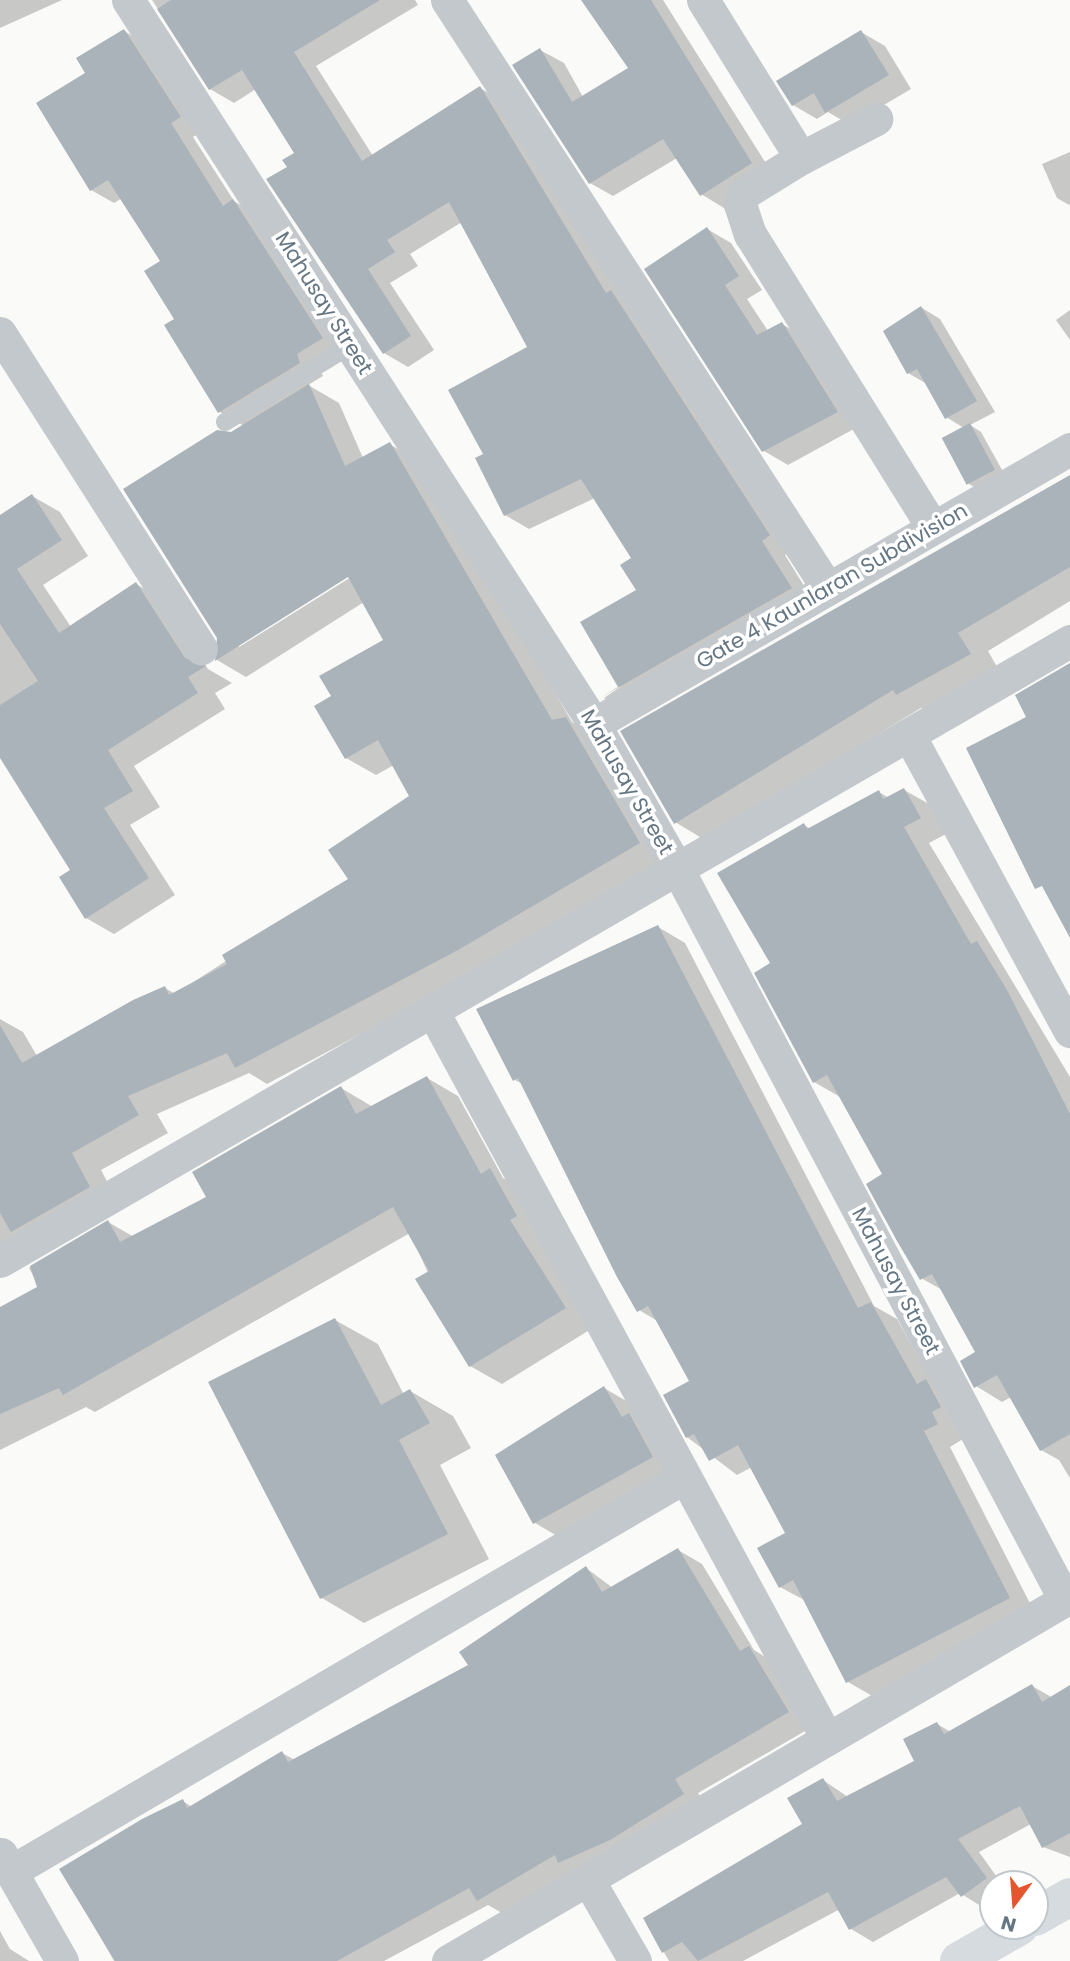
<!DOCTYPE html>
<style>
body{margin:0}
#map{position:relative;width:1070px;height:1961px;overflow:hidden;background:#fafaf8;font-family:Poppins,sans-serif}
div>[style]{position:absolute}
.shadow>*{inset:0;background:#0003}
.building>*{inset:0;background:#aab3b9;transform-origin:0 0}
.lane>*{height:18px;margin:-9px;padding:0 9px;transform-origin:9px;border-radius:9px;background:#c3c8cc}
.street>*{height:33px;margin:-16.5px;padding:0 16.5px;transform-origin:16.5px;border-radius:16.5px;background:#c3c8cc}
.secondary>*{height:38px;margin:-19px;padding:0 19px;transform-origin:19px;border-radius:19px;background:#d6dbdf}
span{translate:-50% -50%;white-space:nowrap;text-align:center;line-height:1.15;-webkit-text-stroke:7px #fff;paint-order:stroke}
.street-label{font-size:21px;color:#657683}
.north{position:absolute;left:979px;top:1870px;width:70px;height:70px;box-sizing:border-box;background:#fff;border:2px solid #c1c8cd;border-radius:50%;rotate:196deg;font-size:19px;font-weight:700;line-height:28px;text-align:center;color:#657683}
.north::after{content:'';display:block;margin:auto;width:24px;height:32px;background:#e4572e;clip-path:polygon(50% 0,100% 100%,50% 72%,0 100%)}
</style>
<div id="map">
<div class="shadow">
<i style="clip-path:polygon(0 0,62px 0,0 28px)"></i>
<i style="clip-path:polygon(152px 0,415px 0,418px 5px,316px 66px,373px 156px,480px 88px,504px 102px,793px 549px,785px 555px,814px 602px,626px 711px,604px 698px,620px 687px,582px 622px,638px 591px,633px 559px,595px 498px,529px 529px,505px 515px,486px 455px,529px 348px,462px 222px,410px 254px,418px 266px,390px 283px,434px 350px,408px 367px,384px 353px,289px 168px,296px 153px,256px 89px,234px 103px,210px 89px)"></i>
<i style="clip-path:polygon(594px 0,663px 0,774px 176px,724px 208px,701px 194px,677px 158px,613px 196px,590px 183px,540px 50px,564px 63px,583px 97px,630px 69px)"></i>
<i style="clip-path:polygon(evenodd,124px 31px,147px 44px,203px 131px,193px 137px,234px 201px,257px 215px,345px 351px,319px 368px,323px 376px,308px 385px,339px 403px,363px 458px,389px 444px,419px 461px,572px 722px,596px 736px,669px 860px,488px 966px,267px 1084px,249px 1073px,157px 1114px,168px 1133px,101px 1170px,119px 1204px,0 1261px,0 1019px,23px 1032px,37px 1056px,165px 988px,175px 994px,351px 880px,411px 796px,394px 765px,376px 775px,346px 758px,333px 697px,386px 641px,364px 602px,246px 677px,217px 660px,231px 434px,244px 426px,220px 412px,176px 319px,162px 262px,122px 198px,114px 203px,91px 190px,87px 73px,124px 31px,354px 571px,356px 574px,239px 647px,239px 643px,354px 571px)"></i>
<i style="clip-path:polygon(861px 32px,885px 46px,911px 89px,850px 125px,828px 112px,817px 119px,793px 105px)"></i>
<i style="clip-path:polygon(1070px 152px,1070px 204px,1069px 205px,1057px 198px,1042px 164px)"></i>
<i style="clip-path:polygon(707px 229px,731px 243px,762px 290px,747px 299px,768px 331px,782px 324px,806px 338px,861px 425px,788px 465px,764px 451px)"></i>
<i style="clip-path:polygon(922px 308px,940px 319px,995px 412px,970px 425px,981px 432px,1006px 477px,981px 491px,969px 484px,964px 428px,946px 417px,927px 384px,908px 373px)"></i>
<i style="clip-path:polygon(1070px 310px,1070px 340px,1056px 320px)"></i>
<i style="clip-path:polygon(1070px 478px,1070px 601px,988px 651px,1000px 672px,927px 711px,921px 708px,705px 840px,675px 822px)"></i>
<i style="clip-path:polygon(32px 496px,60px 512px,88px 556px,43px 585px,71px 627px,136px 584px,164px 600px,208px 669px,232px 683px,215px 693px,225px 709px,134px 766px,160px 807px,130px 825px,175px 895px,114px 934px,86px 918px,73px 871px,0 752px,0 517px)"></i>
<i style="clip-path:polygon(904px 790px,931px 805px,946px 834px,929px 843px,1070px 1077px,1070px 1478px,1059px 1460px,1041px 1450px,1011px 1397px,1002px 1402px,976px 1386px,978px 1353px,944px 1291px,921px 1278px,884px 1175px,842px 1098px,814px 1082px,772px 963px,804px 825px,811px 829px,879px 792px,889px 798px)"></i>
<i style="clip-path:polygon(658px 927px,685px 943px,874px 1306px,897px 1319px,935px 1387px,963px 1439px,950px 1447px,1035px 1613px,874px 1697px,848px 1682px,806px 1601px,780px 1587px,787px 1534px,752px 1467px,737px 1475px,687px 1437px,692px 1382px,659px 1322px,639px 1310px,524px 1085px,515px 1080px)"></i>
<i style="clip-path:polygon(427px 1078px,458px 1096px,503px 1178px,522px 1189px,596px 1326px,502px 1384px,470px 1366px,410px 1233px,95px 1412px,86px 1407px,0 1450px,0 1309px,39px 1287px,29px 1268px,108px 1222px,134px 1237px,208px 1197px,341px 1088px,373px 1107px)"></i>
<i style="clip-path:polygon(335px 1320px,378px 1344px,404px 1395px,410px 1391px,453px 1416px,471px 1448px,440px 1465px,489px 1559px,364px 1623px,322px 1598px)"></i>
<i style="clip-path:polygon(604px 1388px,628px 1402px,675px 1471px,559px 1537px,535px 1523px,497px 1456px)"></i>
<i style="clip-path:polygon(678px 1550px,702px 1564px,754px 1650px,773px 1662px,812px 1727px,698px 1793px,708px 1808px,502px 1913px,488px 1905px,384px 1961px,114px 1961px,61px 1869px,183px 1801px,192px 1807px,282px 1753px,295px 1760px,470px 1666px,586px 1568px,613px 1588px)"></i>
<i style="clip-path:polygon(1032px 1686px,1053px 1698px,1070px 1687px,1070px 1857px,1043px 1847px,1031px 1824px,979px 1852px,1002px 1884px,993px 1884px,993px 1902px,984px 1908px,960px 1893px,873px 1942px,851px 1929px,840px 1909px,743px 1961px,669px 1961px,645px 1919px,804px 1825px,823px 1780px,848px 1797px,916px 1761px,937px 1724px,951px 1732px)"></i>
<i style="clip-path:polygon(0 1931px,10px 1949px,29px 1961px,0 1961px)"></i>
</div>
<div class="building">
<i style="clip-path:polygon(171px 0,380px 0,294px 52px,362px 161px,480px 86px,606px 293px,611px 290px,770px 535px,762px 541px,792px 588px,600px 698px,618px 687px,580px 622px,636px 590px,620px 565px,631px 558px,581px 479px,504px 516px,475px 458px,483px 454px,448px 390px,527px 347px,449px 202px,387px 240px,395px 252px,368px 269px,411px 336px,383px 354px,266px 179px,287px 167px,282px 160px,294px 153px,242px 70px,209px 90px,157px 9px)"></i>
<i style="clip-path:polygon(581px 0,651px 0,752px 163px,700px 196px,663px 139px,589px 184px,512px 65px,540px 48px,572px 102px,628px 68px)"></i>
<i style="clip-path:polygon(124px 29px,181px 117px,171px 123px,223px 206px,233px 199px,323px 338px,297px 354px,300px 363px,218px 413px,164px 325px,174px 319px,144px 271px,160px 261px,108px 180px,90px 191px,36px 103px,85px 73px,76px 58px)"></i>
<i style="clip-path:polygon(861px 30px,889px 75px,825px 113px,814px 93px,792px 106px,776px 81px)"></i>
<i style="clip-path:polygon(707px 227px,739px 276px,725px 285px,757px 335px,782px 322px,838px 412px,762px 452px,644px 269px)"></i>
<i style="clip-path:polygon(921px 306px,977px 401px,945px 419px,917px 369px,907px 374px,883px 331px)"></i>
<i style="clip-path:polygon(309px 384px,345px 466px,390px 442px,552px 720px,566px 717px,640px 843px,458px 950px,235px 1068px,227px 1053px,128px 1096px,139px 1115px,72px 1153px,90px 1187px,11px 1232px,0 1213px,0 1025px,22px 1063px,133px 1000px,165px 986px,169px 995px,227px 964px,222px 955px,348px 879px,328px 850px,409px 796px,378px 740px,345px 759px,314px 706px,331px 696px,319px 676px,383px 640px,348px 577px,215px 661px,217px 638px,123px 489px,217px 430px,231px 432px)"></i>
<i style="left:970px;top:423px;width:53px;height:32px;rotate:62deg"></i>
<i style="clip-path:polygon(1070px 475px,1070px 567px,958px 633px,971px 654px,896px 695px,893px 690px,674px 824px,620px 731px)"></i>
<i style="clip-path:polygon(32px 494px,62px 540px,17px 569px,59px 633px,136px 582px,185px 658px,206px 666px,188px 677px,198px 693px,108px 750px,133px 791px,104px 808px,149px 878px,85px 919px,59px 877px,70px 870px,0 758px,0 705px,38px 681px,0 624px,0 515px)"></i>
<i style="clip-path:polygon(1070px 663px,1070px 938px,1042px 886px,1035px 889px,966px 748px,1026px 717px,1015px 695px)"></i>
<i style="clip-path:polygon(904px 788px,921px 818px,904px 827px,971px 944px,977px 941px,1007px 990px,1070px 1114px,1070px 1434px,1040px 1451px,997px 1375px,974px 1388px,960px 1361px,975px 1352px,932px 1274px,920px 1280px,897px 1241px,866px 1184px,882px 1174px,827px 1075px,813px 1083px,754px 973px,770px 963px,717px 873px,804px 823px,807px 829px,879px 790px,883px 799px)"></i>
<i style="clip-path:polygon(658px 925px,858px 1308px,871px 1302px,917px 1384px,926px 1379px,941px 1407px,932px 1412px,938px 1424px,924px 1431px,1010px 1598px,846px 1683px,793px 1580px,779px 1588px,757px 1548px,785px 1533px,738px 1445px,709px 1461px,694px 1434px,686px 1438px,663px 1395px,689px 1381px,648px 1306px,637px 1312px,617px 1277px,518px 1078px,513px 1081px,476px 1009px)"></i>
<i style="clip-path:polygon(427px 1076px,481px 1174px,490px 1168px,517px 1216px,510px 1220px,566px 1308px,469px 1367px,415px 1279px,429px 1271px,393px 1207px,63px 1395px,59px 1388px,0 1414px,0 1307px,37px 1287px,30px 1266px,108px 1220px,120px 1242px,206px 1197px,192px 1172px,341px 1086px,356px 1114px)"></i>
<i style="clip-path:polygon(335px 1318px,381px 1405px,410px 1389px,430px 1423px,399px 1440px,448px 1534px,320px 1599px,208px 1382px)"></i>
<i style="clip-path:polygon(604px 1386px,622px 1417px,629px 1413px,653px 1457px,533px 1524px,495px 1455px)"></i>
<i style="clip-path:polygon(678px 1548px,740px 1651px,749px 1646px,789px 1712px,675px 1779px,684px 1794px,610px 1840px,558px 1863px,555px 1855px,477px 1901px,469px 1888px,337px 1961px,115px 1961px,59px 1869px,142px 1819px,183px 1799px,187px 1808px,282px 1751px,288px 1762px,468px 1665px,459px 1652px,586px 1566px,602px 1592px)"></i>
<i style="clip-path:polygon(1032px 1684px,1042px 1702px,1070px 1685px,1070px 1833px,1042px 1848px,1020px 1806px,958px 1839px,987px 1878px,961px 1897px,946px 1877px,849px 1930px,828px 1892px,698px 1961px,682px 1942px,662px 1953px,643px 1918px,802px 1824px,787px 1798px,823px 1778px,837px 1801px,914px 1761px,903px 1739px,937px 1722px,944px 1734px)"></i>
</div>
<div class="lane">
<i style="left:225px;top:422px;width:148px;rotate:-31.4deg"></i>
</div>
<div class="street">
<i style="left:128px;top:0;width:861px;rotate:57.23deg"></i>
<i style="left:594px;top:724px;width:168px;rotate:60.1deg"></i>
<i style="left:678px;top:870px;width:826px;rotate:62.07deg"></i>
<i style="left:447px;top:0;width:701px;rotate:57.1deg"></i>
<i style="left:703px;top:0;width:186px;rotate:58.2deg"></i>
<i style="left:801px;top:158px;width:67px;rotate:148.4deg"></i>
<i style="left:744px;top:193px;width:12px;rotate:110deg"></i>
<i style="left:740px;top:204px;width:32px;rotate:72deg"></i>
<i style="left:750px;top:234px;width:344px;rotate:58.1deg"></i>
<i style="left:801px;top:158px;width:85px;rotate:-27.5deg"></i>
<i style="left:0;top:333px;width:374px;rotate:57.5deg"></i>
<i style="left:594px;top:724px;width:550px;rotate:-30.02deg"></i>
<i style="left:909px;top:735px;width:337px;rotate:61.5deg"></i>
<i style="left:432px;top:1010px;width:828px;rotate:61.52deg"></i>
<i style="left:0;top:1261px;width:1237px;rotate:-30.09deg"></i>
<i style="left:1px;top:1854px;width:123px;rotate:60.3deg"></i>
<i style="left:10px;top:1872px;width:778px;rotate:-30.36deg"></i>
<i style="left:590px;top:1883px;width:90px;rotate:60deg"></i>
<i style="left:448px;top:1961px;width:721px;rotate:-30.34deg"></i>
</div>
<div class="secondary">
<i style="left:1035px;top:1917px;width:40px;rotate:-29.7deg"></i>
<i style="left:959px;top:1961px;width:70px;rotate:-29.8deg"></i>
</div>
<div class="street-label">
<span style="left:324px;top:303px;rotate:58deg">Mahusay Street</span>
<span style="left:832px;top:586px;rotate:-30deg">Gate 4 Kaunlaran Subdivision</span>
<span style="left:627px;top:782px;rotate:60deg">Mahusay Street</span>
<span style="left:896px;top:1281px;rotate:62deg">Mahusay Street</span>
</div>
<div class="north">N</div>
</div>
